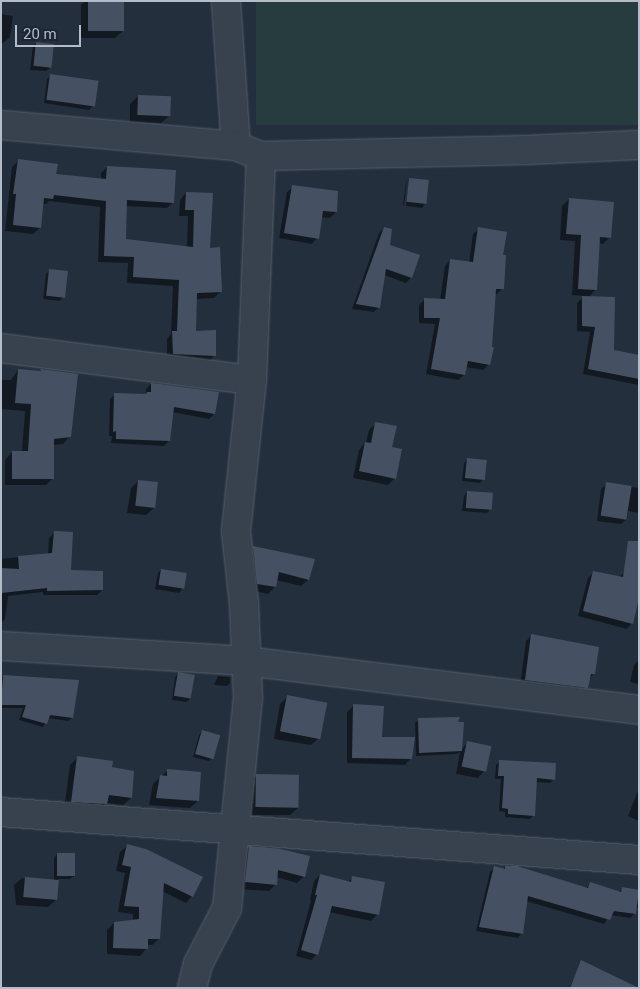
<!DOCTYPE html>
<style>
body{margin:0}
#map{position:relative;width:640px;height:989px;overflow:hidden;background:#242f3e;font-family:Roboto,sans-serif}
div>[style]{position:absolute}
.green>*{inset:0;background:#263c3f;transform-origin:0 0}
.shadow>*{inset:0;background:#0007}
.building>*{inset:0;background:#455162;transform-origin:0 0}
.roads{filter:drop-shadow(0 0 1px #565f6c) drop-shadow(0 0 1px #565f6c)}
.minor>*{height:28px;margin:-14px;padding:0 14px;transform-origin:14px;border-radius:14px;background:#38414e}
span{translate:-50% -50%;white-space:nowrap;text-align:center;line-height:1.15;-webkit-text-stroke:5px #1d2633;paint-order:stroke}
.frame{position:absolute;inset:0;border:2px solid #b4bcc9;pointer-events:none}
.scale{position:absolute;left:15px;top:25px;width:66px;height:22px;box-sizing:border-box;border:2px solid #b4bcc9;border-top:0;padding-left:6px;font-size:15px;line-height:18px;white-space:nowrap;color:#b4bcc9;-webkit-text-stroke:4px #1d2633;paint-order:stroke}
</style>
<div id="map">
<div class="green">
<i style="left:256px;top:1px;width:383px;height:124px"></i>
</div>
<div class="shadow">
<i style="clip-path:polygon(85px 1px,123px 1px,122px 32px,115px 38px,81px 38px,81px 5px)"></i>
<i style="clip-path:polygon(1px 14px,13px 16px,10px 37px,3px 43px,1px 43px)"></i>
<i style="clip-path:polygon(36px 43px,50px 68px,46px 71px,30px 70px,33px 46px)"></i>
<i style="clip-path:polygon(50px 76px,93px 106px,89px 110px,44px 103px,47px 79px)"></i>
<i style="clip-path:polygon(138px 96px,169px 116px,161px 123px,130px 122px,130px 104px)"></i>
<i style="clip-path:polygon(18px 161px,55px 175px,101px 180px,101px 173px,107px 167px,173px 202px,167px 208px,126px 206px,124px 240px,187px 248px,188px 216px,179px 216px,180px 200px,186px 193px,211px 194px,209px 249px,220px 292px,214px 298px,196px 299px,194px 332px,215px 355px,209px 361px,167px 360px,167px 339px,171px 334px,173px 286px,127px 283px,128px 263px,98px 262px,100px 207px,49px 201px,46px 204px,42px 204px,40px 228px,33px 234px,5px 231px,12px 167px)"></i>
<i style="clip-path:polygon(409px 179px,425px 204px,422px 208px,406px 206px,409px 181px,407px 181px)"></i>
<i style="clip-path:polygon(407px 181px,404px 206px,403px 205px,406px 183px)"></i>
<i style="clip-path:polygon(293px 187px,337px 192px,336px 212px,330px 218px,321px 217px,317px 238px,312px 244px,279px 238px,287px 192px)"></i>
<i style="clip-path:polygon(569px 199px,610px 237px,603px 244px,599px 243px,596px 289px,588px 298px,613px 351px,639px 357px,639px 385px,583px 374px,590px 332px,577px 331px,577px 303px,584px 296px,572px 295px,575px 241px,560px 240px,562px 206px)"></i>
<i style="clip-path:polygon(384px 228px,388px 246px,411px 278px,406px 283px,384px 275px,379px 307px,374px 312px,352px 309px,379px 233px)"></i>
<i style="clip-path:polygon(479px 229px,502px 256px,503px 288px,497px 294px,494px 294px,489px 364px,483px 370px,465px 367px,464px 375px,458px 380px,426px 374px,435px 324px,419px 323px,419px 305px,425px 299px,440px 300px,445px 266px,450px 260px,469px 263px,473px 234px)"></i>
<i style="clip-path:polygon(50px 270px,63px 297px,60px 301px,43px 299px,46px 274px)"></i>
<i style="clip-path:polygon(18px 370px,39px 372px,41px 370px,70px 436px,63px 444px,53px 445px,53px 478px,46px 485px,5px 485px,5px 460px,12px 452px,22px 452px,25px 411px,1px 409px,1px 380px,11px 380px)"></i>
<i style="clip-path:polygon(151px 384px,214px 414px,209px 419px,172px 412px,169px 441px,164px 446px,111px 443px,112px 436px,109px 436px,110px 399px,115px 394px,146px 394px,146px 389px)"></i>
<i style="clip-path:polygon(376px 423px,390px 448px,395px 478px,388px 485px,353px 478px,359px 450px,366px 442px,369px 430px)"></i>
<i style="clip-path:polygon(468px 459px,483px 479px,480px 483px,462px 481px,464px 463px)"></i>
<i style="clip-path:polygon(138px 481px,154px 508px,146px 515px,127px 513px,131px 488px)"></i>
<i style="clip-path:polygon(607px 484px,639px 488px,639px 513px,628px 511px,627px 519px,621px 524px,597px 521px,601px 489px)"></i>
<i style="clip-path:polygon(467px 492px,490px 510px,487px 513px,462px 511px,464px 496px)"></i>
<i style="clip-path:polygon(54px 533px,69px 572px,102px 590px,97px 595px,43px 595px,43px 592px,8px 596px,5px 619px,1px 623px,1px 559px,48px 554px,49px 538px)"></i>
<i style="clip-path:polygon(254px 547px,313px 560px,308px 580px,301px 586px,276px 580px,275px 587px,268px 594px,251px 590px,247px 554px)"></i>
<i style="clip-path:polygon(161px 570px,182px 589px,179px 593px,155px 589px,158px 573px)"></i>
<i style="clip-path:polygon(594px 572px,619px 577px,624px 573px,632px 623px,627px 629px,578px 616px,588px 578px)"></i>
<i style="clip-path:polygon(532px 635px,593px 674px,581px 693px,520px 686px,526px 641px)"></i>
<i style="clip-path:polygon(638px 661px,639px 662px,639px 684px,630px 682px,634px 665px)"></i>
<i style="clip-path:polygon(178px 674px,190px 699px,186px 702px,172px 700px,175px 677px)"></i>
<i style="clip-path:polygon(3px 676px,72px 718px,68px 721px,48px 718px,43px 727px,19px 720px,23px 708px,1px 708px,1px 678px)"></i>
<i style="clip-path:polygon(218px 676px,230px 677px,230px 683px,227px 686px,214px 685px)"></i>
<i style="clip-path:polygon(288px 696px,325px 704px,319px 738px,311px 745px,274px 739px,280px 704px)"></i>
<i style="clip-path:polygon(353px 706px,380px 738px,411px 758px,405px 765px,347px 763px,347px 712px)"></i>
<i style="clip-path:polygon(419px 720px,461px 750px,467px 743px,485px 770px,478px 778px,456px 774px,460px 752px,457px 754px,416px 756px,415px 723px)"></i>
<i style="clip-path:polygon(202px 731px,212px 758px,209px 761px,193px 757px,199px 735px)"></i>
<i style="clip-path:polygon(77px 758px,111px 768px,131px 798px,123px 805px,106px 803px,99px 811px,64px 809px,70px 765px)"></i>
<i style="clip-path:polygon(499px 762px,554px 779px,550px 783px,536px 782px,534px 815px,530px 819px,505px 817px,505px 812px,499px 811px,501px 779px,495px 779px,496px 765px)"></i>
<i style="clip-path:polygon(168px 770px,198px 801px,190px 808px,149px 805px,153px 784px)"></i>
<i style="clip-path:polygon(257px 775px,298px 808px,290px 815px,248px 815px,249px 783px)"></i>
<i style="clip-path:polygon(639px 788px,639px 821px,628px 816px)"></i>
<i style="clip-path:polygon(127px 846px,192px 896px,186px 903px,162px 891px,159px 939px,152px 945px,146px 945px,146px 949px,140px 956px,107px 954px,107px 930px,114px 923px,133px 921px,133px 914px,118px 912px,125px 873px,116px 871px,120px 852px)"></i>
<i style="clip-path:polygon(249px 848px,304px 876px,297px 883px,276px 877px,275px 885px,269px 891px,239px 889px,243px 854px)"></i>
<i style="clip-path:polygon(57px 854px,74px 876px,70px 879px,58px 879px,56px 900px,48px 907px,16px 905px,14px 885px,22px 878px,54px 880px,54px 858px)"></i>
<i style="clip-path:polygon(505px 867px,585px 889px,590px 884px,619px 892px,622px 889px,639px 891px,639px 907px,636px 908px,635px 913px,630px 918px,610px 915px,604px 924px,526px 901px,522px 933px,518px 938px,476px 931px,490px 872px,494px 868px,503px 870px)"></i>
<i style="clip-path:polygon(320px 875px,348px 882px,352px 878px,383px 883px,377px 915px,371px 921px,329px 912px,317px 954px,311px 960px,296px 956px,311px 901px,310px 900px,314px 881px)"></i>
<i style="clip-path:polygon(582px 962px,598px 988px,569px 988px)"></i>
</div>
<div class="building">
<i style="left:88px;top:1px;width:36px;height:30px"></i>
<i style="left:36px;top:42px;width:18px;height:24px;rotate:6deg"></i>
<i style="left:50px;top:74px;width:49px;height:26px;rotate:8deg"></i>
<i style="left:138px;top:95px;width:33px;height:20px;rotate:2deg"></i>
<i style="clip-path:polygon(18px 159px,58px 164px,56px 174px,106px 179px,107px 166px,176px 170px,174px 203px,127px 200px,126px 239px,193px 247px,194px 210px,185px 210px,186px 192px,213px 193px,210px 248px,220px 247px,222px 292px,197px 293px,196px 331px,216px 330px,216px 356px,173px 354px,172px 331px,177px 331px,179px 280px,133px 277px,134px 257px,104px 256px,106px 201px,54px 195px,53px 199px,44px 198px,41px 228px,13px 225px,16px 194px,13px 194px)"></i>
<i style="left:409px;top:178px;width:20px;height:24px;rotate:6deg"></i>
<i style="clip-path:polygon(292px 185px,338px 191px,337px 212px,323px 211px,319px 239px,284px 233px)"></i>
<i style="clip-path:polygon(569px 198px,614px 202px,611px 238px,600px 237px,597px 290px,578px 289px,581px 235px,566px 234px)"></i>
<i style="clip-path:polygon(384px 227px,392px 229px,390px 245px,420px 255px,412px 278px,386px 269px,380px 308px,356px 304px)"></i>
<i style="clip-path:polygon(478px 227px,507px 232px,503px 255px,506px 255px,504px 289px,496px 289px,492px 347px,494px 347px,490px 365px,468px 361px,465px 375px,431px 369px,440px 318px,424px 318px,424px 298px,445px 299px,450px 259px,473px 262px)"></i>
<i style="left:49px;top:269px;width:19px;height:27px;rotate:6deg"></i>
<i style="clip-path:polygon(582px 296px,615px 297px,614px 350px,639px 355px,639px 379px,588px 369px,595px 327px,582px 326px)"></i>
<i style="clip-path:polygon(18px 369px,41px 371px,40px 369px,78px 374px,71px 437px,54px 439px,54px 479px,12px 479px,12px 451px,28px 451px,31px 404px,15px 403px)"></i>
<i style="clip-path:polygon(151px 383px,219px 392px,215px 414px,174px 407px,170px 441px,116px 439px,116px 431px,113px 432px,114px 393px,146px 394px,147px 392px,151px 392px)"></i>
<i style="clip-path:polygon(375px 422px,397px 426px,392px 447px,402px 449px,396px 479px,359px 471px,365px 442px,371px 443px)"></i>
<i style="left:467px;top:458px;width:20px;height:20px;rotate:6deg"></i>
<i style="left:138px;top:480px;width:20px;height:26px;rotate:6deg"></i>
<i style="left:606px;top:482px;width:26px;height:34px;rotate:9deg"></i>
<i style="left:467px;top:491px;width:26px;height:17px;rotate:4deg"></i>
<i style="clip-path:polygon(54px 531px,73px 532px,71px 570px,103px 571px,103px 590px,47px 591px,47px 588px,1px 593px,1px 568px,19px 569px,18px 556px,52px 553px)"></i>
<i style="clip-path:polygon(628px 541px,639px 541px,639px 598px,633px 624px,583px 611px,593px 571px,623px 577px)"></i>
<i style="clip-path:polygon(253px 546px,315px 559px,309px 580px,279px 572px,276px 587px,257px 584px)"></i>
<i style="left:161px;top:569px;width:26px;height:16px;rotate:9deg"></i>
<i style="clip-path:polygon(531px 634px,599px 647px,595px 674px,591px 674px,588px 688px,525px 680px)"></i>
<i style="left:178px;top:672px;width:17px;height:24px;rotate:10deg"></i>
<i style="clip-path:polygon(3px 675px,79px 680px,73px 718px,50px 715px,47px 724px,22px 717px,26px 705px,1px 705px)"></i>
<i style="left:287px;top:695px;width:41px;height:37px;rotate:11deg"></i>
<i style="clip-path:polygon(353px 704px,384px 706px,382px 737px,415px 737px,412px 759px,352px 758px)"></i>
<i style="clip-path:polygon(460px 717px,458px 722px,464px 722px,462px 751px,419px 753px,418px 718px)"></i>
<i style="left:202px;top:730px;width:19px;height:25px;rotate:16deg"></i>
<i style="left:467px;top:741px;width:25px;height:26px;rotate:12deg"></i>
<i style="clip-path:polygon(77px 756px,113px 761px,112px 767px,134px 771px,132px 798px,109px 795px,107px 804px,71px 802px)"></i>
<i style="clip-path:polygon(499px 760px,556px 763px,555px 780px,537px 778px,535px 816px,508px 814px,508px 809px,502px 808px,504px 776px,498px 776px)"></i>
<i style="clip-path:polygon(167px 769px,201px 772px,199px 801px,156px 798px,160px 775px,167px 776px)"></i>
<i style="left:256px;top:774px;width:43px;height:33px;rotate:1deg"></i>
<i style="clip-path:polygon(127px 844px,146px 849px,203px 877px,193px 897px,164px 883px,160px 939px,148px 939px,148px 949px,113px 948px,114px 922px,139px 919px,139px 907px,124px 906px,131px 867px,122px 865px)"></i>
<i style="clip-path:polygon(249px 846px,280px 849px,310px 856px,305px 877px,278px 870px,277px 885px,245px 882px)"></i>
<i style="left:57px;top:853px;width:18px;height:23px"></i>
<i style="clip-path:polygon(494px 866px,505px 869px,505px 866px,517px 866px,588px 888px,590px 882px,621px 892px,622px 887px,639px 890px,636px 914px,614px 911px,610px 920px,528px 896px,523px 934px,479px 927px)"></i>
<i style="clip-path:polygon(320px 874px,351px 882px,352px 876px,385px 882px,379px 915px,332px 906px,318px 955px,301px 950px,317px 895px,315px 895px)"></i>
<i style="left:25px;top:877px;width:34px;height:20px;rotate:5deg"></i>
<i style="clip-path:polygon(581px 960px,639px 988px,570px 988px)"></i>
</div>
<div class="roads">
<div class="minor">
<i style="left:226px;top:1px;width:145px;rotate:86.1deg"></i>
<i style="left:1px;top:125px;width:236px;rotate:5.1deg"></i>
<i style="left:236px;top:146px;width:27px;rotate:22deg"></i>
<i style="left:261px;top:156px;width:265px;rotate:-1.3deg"></i>
<i style="left:526px;top:150px;width:113px;rotate:-2.5deg"></i>
<i style="left:1px;top:348px;width:253px;rotate:7.3deg"></i>
<i style="left:1px;top:646px;width:245px;rotate:3.5deg"></i>
<i style="left:246px;top:661px;width:396px;rotate:7.1deg"></i>
<i style="left:1px;top:812px;width:640px;rotate:4.3deg"></i>
<i style="left:192px;top:988px;width:25px;rotate:-76deg"></i>
<i style="left:198px;top:964px;width:63px;rotate:-62.6deg"></i>
<i style="left:227px;top:908px;width:211px;rotate:-84.3deg"></i>
<i style="left:248px;top:698px;width:94px;rotate:-92.4deg"></i>
<i style="left:244px;top:604px;width:73px;rotate:-96.3deg"></i>
<i style="left:236px;top:531px;width:152px;rotate:-84deg"></i>
<i style="left:252px;top:380px;width:224px;rotate:-87.7deg"></i>
</div>
</div>
<div class="frame"></div>
<div class="scale">20 m</div>
</div>
